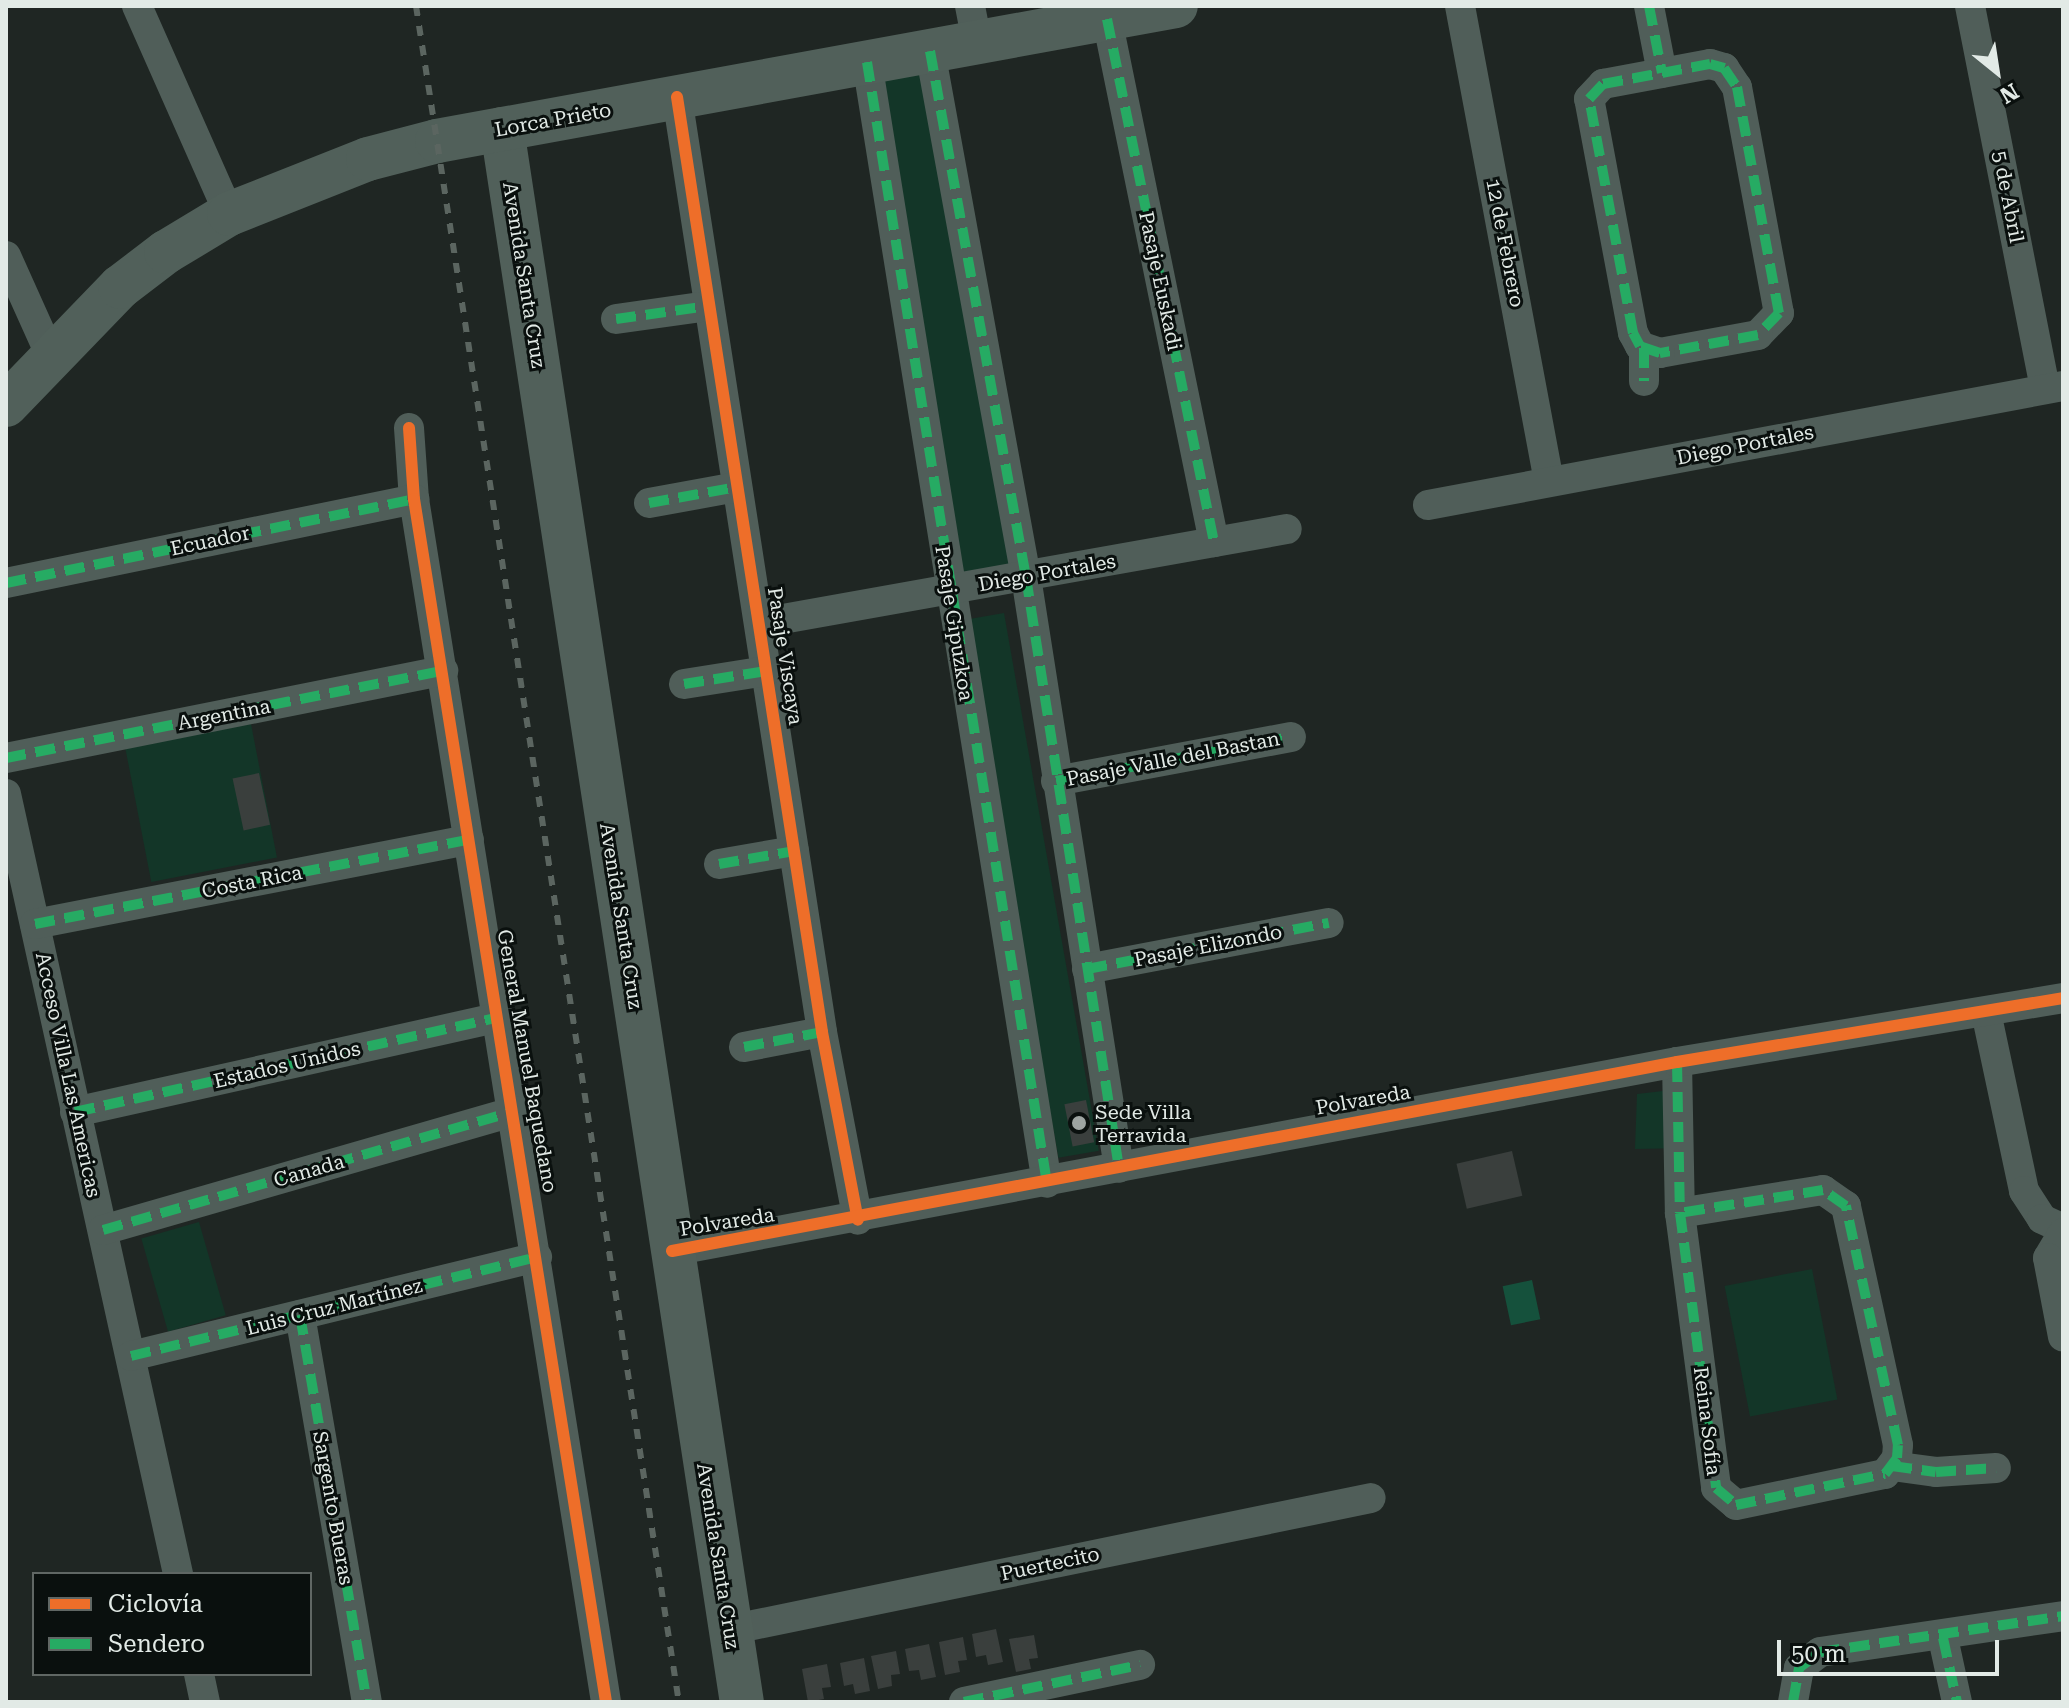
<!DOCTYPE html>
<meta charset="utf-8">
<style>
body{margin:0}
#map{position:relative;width:2069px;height:1708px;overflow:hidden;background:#1f2623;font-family:"Roboto Serif",serif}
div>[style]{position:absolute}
.green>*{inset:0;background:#133628;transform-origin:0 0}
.water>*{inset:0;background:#15513c;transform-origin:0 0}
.building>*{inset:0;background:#3a3f3d;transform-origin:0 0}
.street>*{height:30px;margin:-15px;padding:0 15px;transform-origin:15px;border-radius:15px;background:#505e59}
.secondary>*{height:44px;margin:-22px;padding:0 22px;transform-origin:22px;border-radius:22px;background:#51605a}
.rail>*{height:6px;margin-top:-3px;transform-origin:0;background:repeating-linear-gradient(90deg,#5b6560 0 10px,transparent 0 20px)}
.quiet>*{height:10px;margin-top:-5px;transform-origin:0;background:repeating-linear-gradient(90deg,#26ab63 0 20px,transparent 0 30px)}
.cycleway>*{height:12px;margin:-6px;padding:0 6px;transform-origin:6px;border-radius:6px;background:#ee6e29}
.dots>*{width:22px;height:22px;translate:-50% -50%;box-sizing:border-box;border:4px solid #0a100e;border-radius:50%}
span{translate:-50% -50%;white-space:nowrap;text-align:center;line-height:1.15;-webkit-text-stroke:6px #0a100e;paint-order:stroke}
.street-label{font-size:20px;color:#e2eae6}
.poi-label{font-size:20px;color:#e2eae6}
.left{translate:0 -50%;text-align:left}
.frame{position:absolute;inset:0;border:8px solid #e2eae6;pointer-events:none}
.legend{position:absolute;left:32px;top:1572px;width:280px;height:104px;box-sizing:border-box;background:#0a100e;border:2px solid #606764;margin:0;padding:10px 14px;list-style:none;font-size:24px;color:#e2eae6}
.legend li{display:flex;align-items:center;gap:16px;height:40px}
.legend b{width:40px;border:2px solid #606764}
.north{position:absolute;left:1957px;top:32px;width:80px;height:80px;-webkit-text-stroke:6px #0a100e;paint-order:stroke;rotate:150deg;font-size:22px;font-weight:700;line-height:32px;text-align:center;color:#e2eae6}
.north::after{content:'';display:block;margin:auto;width:28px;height:36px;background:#e2eae6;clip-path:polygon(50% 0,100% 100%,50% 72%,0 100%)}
.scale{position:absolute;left:1777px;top:1640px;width:222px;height:36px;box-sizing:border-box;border:4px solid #e2eae6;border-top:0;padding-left:10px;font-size:24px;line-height:28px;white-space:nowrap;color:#e2eae6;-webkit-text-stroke:6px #0a100e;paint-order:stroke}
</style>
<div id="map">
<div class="green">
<i style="clip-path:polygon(930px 51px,1026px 577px,948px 590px,867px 62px)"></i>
<i style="left:1004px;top:613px;width:546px;height:41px;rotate:80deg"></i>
<i style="left:251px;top:724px;width:136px;height:128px;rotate:79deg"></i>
<i style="clip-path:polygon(1689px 1088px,1689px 1148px,1635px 1149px,1637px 1094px)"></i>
<i style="left:199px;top:1222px;width:97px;height:60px;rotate:74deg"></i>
<i style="left:1812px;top:1269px;width:133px;height:89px;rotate:79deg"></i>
</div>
<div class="water">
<i style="left:1532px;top:1280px;width:40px;height:30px;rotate:78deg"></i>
</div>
<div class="building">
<i style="left:259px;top:773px;width:53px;height:27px;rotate:78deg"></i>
<i style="left:1086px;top:1100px;width:43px;height:22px;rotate:79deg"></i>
<i style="left:1512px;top:1151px;width:46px;height:57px;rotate:77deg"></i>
<i style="clip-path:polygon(996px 1629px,1003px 1662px,988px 1665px,986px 1655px,976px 1657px,972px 1634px)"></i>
<i style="clip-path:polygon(1034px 1635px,1038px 1658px,1029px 1659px,1031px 1669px,1016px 1672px,1009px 1639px)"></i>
<i style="clip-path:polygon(963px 1637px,967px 1660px,958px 1661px,960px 1672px,945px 1675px,939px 1642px)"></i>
<i style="clip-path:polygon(929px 1644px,936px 1677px,921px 1680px,919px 1670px,909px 1671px,905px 1649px)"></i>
<i style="clip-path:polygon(896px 1651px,900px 1674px,891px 1675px,892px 1686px,878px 1689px,871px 1656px)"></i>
<i style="clip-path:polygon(864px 1658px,870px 1691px,855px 1694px,853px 1684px,844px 1686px,840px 1663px)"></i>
<i style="clip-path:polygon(827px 1664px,831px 1687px,822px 1688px,824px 1699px,808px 1702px,802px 1669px)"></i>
</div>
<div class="street">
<i style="left:137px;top:6px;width:227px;rotate:66.1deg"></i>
<i style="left:970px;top:6px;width:37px;rotate:79deg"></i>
<i style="left:1460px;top:6px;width:482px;rotate:79.4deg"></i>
<i style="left:1649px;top:6px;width:68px;rotate:79deg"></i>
<i style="left:1970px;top:6px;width:390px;rotate:78.9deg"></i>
<i style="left:1107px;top:19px;width:534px;rotate:78.44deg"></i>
<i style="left:930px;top:51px;width:535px;rotate:79.66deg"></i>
<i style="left:1026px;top:577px;width:598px;rotate:81.06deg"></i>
<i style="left:867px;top:62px;width:1135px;rotate:80.88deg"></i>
<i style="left:1710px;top:64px;width:15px;rotate:16deg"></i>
<i style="left:1724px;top:68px;width:23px;rotate:56deg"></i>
<i style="left:1737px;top:87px;width:230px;rotate:79.5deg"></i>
<i style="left:1779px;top:313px;width:30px;rotate:134deg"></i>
<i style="left:1758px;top:335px;width:100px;rotate:169.6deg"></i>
<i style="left:1660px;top:353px;width:21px;rotate:-161deg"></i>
<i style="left:1640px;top:346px;width:15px;rotate:-118deg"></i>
<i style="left:1633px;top:333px;width:238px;rotate:-100.6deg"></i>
<i style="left:1589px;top:99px;width:21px;rotate:-47deg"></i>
<i style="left:1603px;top:84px;width:109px;rotate:-10.6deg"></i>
<i style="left:677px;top:97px;width:946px;rotate:81.18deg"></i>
<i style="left:822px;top:1032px;width:191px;rotate:79.2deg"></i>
<i style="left:6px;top:256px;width:110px;rotate:65.8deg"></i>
<i style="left:616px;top:319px;width:94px;rotate:-8deg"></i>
<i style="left:1644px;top:348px;width:33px;rotate:90deg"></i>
<i style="left:409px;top:428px;width:71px;rotate:86deg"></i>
<i style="left:414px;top:499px;width:1218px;rotate:80.93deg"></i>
<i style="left:649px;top:503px;width:89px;rotate:-10.3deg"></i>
<i style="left:1428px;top:505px;width:646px;rotate:-10.61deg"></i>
<i style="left:6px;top:583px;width:417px;rotate:-11.6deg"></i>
<i style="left:760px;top:623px;width:535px;rotate:-10.11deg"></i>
<i style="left:684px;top:684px;width:83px;rotate:-9deg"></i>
<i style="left:6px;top:758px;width:446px;rotate:-11.3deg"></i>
<i style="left:1056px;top:781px;width:239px;rotate:-10.6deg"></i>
<i style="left:6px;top:794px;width:799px;rotate:77.56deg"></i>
<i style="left:719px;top:864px;width:76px;rotate:-9.8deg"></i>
<i style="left:35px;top:924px;width:442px;rotate:-11deg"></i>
<i style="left:1087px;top:969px;width:246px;rotate:-10.8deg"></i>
<i style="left:1986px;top:1012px;width:183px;rotate:78deg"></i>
<i style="left:2024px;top:1191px;width:33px;rotate:57deg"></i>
<i style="left:2042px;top:1219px;width:23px;rotate:25deg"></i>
<i style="left:744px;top:1047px;width:79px;rotate:-10.9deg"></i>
<i style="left:1677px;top:1062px;width:151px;rotate:88.9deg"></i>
<i style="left:1680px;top:1213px;width:277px;rotate:82.5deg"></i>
<i style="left:1716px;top:1488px;width:26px;rotate:40deg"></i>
<i style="left:1736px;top:1505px;width:152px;rotate:-11.8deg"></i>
<i style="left:1885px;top:1474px;width:20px;rotate:-53deg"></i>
<i style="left:1897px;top:1458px;width:13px;rotate:-86deg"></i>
<i style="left:1898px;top:1445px;width:245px;rotate:-102.3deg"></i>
<i style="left:1846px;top:1206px;width:28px;rotate:-145deg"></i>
<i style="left:1823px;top:1190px;width:145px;rotate:170.9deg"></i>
<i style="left:75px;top:1112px;width:435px;rotate:-12.6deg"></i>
<i style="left:103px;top:1230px;width:429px;rotate:-16.1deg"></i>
<i style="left:2063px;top:1233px;width:29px;rotate:121deg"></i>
<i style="left:2048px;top:1258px;width:80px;rotate:79.2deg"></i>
<i style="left:672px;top:1251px;width:1023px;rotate:-10.65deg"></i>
<i style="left:1677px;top:1062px;width:391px;rotate:-9.4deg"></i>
<i style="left:300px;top:1315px;width:393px;rotate:80.2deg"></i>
<i style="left:131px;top:1356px;width:418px;rotate:-13.7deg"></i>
<i style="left:1892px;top:1466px;width:44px;rotate:7.8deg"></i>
<i style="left:1936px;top:1472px;width:60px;rotate:-3.8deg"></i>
<i style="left:729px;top:1630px;width:655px;rotate:-11.62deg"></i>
<i style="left:1943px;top:1638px;width:66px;rotate:77.7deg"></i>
<i style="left:199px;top:1674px;width:29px;rotate:78deg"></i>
<i style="left:964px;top:1702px;width:180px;rotate:-11.9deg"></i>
<i style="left:1793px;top:1702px;width:35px;rotate:-80deg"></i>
<i style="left:1799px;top:1668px;width:26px;rotate:-37deg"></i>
<i style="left:1820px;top:1652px;width:246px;rotate:-8.4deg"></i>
</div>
<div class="secondary">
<i style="left:502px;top:129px;width:1591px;rotate:81.33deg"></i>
<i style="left:6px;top:405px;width:164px;rotate:-46deg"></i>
<i style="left:120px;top:287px;width:58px;rotate:-37.3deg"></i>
<i style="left:166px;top:252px;width:74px;rotate:-31.1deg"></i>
<i style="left:229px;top:214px;width:149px;rotate:-21.6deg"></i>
<i style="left:368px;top:159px;width:71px;rotate:-14.6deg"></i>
<i style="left:437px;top:141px;width:751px;rotate:-10.35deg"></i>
</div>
<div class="rail">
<i style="left:416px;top:6px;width:1716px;rotate:81.19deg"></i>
</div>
<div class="quiet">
<i style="left:1649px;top:6px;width:68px;rotate:79deg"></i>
<i style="left:1107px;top:19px;width:534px;rotate:78.44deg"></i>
<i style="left:930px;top:51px;width:535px;rotate:79.66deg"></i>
<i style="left:1026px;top:577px;width:598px;rotate:81.06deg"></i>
<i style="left:867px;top:62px;width:1135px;rotate:80.88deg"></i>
<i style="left:1710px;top:64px;width:15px;rotate:16deg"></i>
<i style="left:1724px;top:68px;width:23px;rotate:56deg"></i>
<i style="left:1737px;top:87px;width:230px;rotate:79.5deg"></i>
<i style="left:1779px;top:313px;width:30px;rotate:134deg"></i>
<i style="left:1758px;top:335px;width:100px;rotate:169.6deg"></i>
<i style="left:1660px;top:353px;width:21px;rotate:-161deg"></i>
<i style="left:1640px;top:346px;width:15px;rotate:-118deg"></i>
<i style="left:1633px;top:333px;width:238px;rotate:-100.6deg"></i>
<i style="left:1589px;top:99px;width:21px;rotate:-47deg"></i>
<i style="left:1603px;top:84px;width:109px;rotate:-10.6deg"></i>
<i style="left:616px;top:319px;width:94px;rotate:-8deg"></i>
<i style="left:1644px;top:348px;width:33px;rotate:90deg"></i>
<i style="left:649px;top:503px;width:89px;rotate:-10.3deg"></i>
<i style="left:6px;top:583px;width:417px;rotate:-11.6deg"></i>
<i style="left:684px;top:684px;width:83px;rotate:-9deg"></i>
<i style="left:6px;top:758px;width:446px;rotate:-11.3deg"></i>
<i style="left:1056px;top:781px;width:239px;rotate:-10.6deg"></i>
<i style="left:719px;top:864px;width:76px;rotate:-9.8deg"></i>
<i style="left:35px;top:924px;width:442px;rotate:-11deg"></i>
<i style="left:1087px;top:969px;width:246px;rotate:-10.8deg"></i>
<i style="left:744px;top:1047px;width:79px;rotate:-10.9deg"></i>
<i style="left:1677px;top:1062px;width:151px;rotate:88.9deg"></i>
<i style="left:1680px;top:1213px;width:277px;rotate:82.5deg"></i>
<i style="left:1716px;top:1488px;width:26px;rotate:40deg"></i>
<i style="left:1736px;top:1505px;width:152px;rotate:-11.8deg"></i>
<i style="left:1885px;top:1474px;width:20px;rotate:-53deg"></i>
<i style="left:1897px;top:1458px;width:13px;rotate:-86deg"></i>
<i style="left:1898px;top:1445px;width:245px;rotate:-102.3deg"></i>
<i style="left:1846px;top:1206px;width:28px;rotate:-145deg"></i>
<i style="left:1823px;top:1190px;width:145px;rotate:170.9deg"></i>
<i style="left:75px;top:1112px;width:435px;rotate:-12.6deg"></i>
<i style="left:103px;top:1230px;width:429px;rotate:-16.1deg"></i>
<i style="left:300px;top:1315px;width:393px;rotate:80.2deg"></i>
<i style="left:131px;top:1356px;width:418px;rotate:-13.7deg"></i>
<i style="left:1892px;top:1466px;width:44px;rotate:7.8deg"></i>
<i style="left:1936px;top:1472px;width:60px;rotate:-3.8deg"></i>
<i style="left:1943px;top:1638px;width:66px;rotate:77.7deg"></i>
<i style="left:964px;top:1702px;width:180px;rotate:-11.9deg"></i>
<i style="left:1793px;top:1702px;width:35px;rotate:-80deg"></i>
<i style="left:1799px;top:1668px;width:26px;rotate:-37deg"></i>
<i style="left:1820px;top:1652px;width:246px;rotate:-8.4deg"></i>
</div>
<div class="cycleway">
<i style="left:677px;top:97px;width:946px;rotate:81.18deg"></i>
<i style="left:822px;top:1032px;width:191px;rotate:79.2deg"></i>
<i style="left:409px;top:428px;width:71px;rotate:86deg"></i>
<i style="left:414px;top:499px;width:1218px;rotate:80.93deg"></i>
<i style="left:672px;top:1251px;width:1023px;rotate:-10.65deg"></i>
<i style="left:1677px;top:1062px;width:391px;rotate:-9.4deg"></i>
</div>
<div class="dots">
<i style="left:1079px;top:1123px;background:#9ea5a2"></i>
</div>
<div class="street-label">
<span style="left:553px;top:120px;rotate:-10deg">Lorca Prieto</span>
<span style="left:2008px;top:197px;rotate:79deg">5 de Abril</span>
<span style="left:1505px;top:243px;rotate:79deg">12 de Febrero</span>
<span style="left:524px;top:275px;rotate:81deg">Avenida Santa Cruz</span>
<span style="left:1160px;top:281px;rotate:78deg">Pasaje Euskadi</span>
<span style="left:1745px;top:445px;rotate:-11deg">Diego Portales</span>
<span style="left:210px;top:541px;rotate:-12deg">Ecuador</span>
<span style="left:1047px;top:573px;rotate:-10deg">Diego Portales</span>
<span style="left:954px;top:623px;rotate:81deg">Pasaje Gipuzkoa</span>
<span style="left:785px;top:656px;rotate:81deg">Pasaje Viscaya</span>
<span style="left:224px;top:715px;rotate:-11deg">Argentina</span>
<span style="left:1173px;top:759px;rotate:-11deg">Pasaje Valle del Bastan</span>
<span style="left:252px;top:882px;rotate:-11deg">Costa Rica</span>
<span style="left:621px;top:916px;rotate:81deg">Avenida Santa Cruz</span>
<span style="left:1208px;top:946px;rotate:-11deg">Pasaje Elizondo</span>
<span style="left:527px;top:1061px;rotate:80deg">General Manuel Baquedano</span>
<span style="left:287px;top:1065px;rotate:-13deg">Estados Unidos</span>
<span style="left:68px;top:1075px;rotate:78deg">Acceso Villa Las Americas</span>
<span style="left:1363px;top:1100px;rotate:-10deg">Polvareda</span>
<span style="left:309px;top:1171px;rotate:-16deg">Canada</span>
<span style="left:727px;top:1222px;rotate:-9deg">Polvareda</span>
<span style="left:334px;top:1307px;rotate:-14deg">Luis Cruz Martínez</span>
<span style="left:1707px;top:1421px;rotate:83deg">Reina Sofía</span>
<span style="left:333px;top:1508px;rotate:80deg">Sargento Bueras</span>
<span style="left:718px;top:1556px;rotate:81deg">Avenida Santa Cruz</span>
<span style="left:1050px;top:1564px;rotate:-12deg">Puertecito</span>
</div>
<div class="poi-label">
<span class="left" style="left:1095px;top:1124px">Sede Villa<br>Terravida</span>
</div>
<div class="frame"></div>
<ul class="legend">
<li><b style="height:10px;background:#ee6e29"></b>Ciclovía</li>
<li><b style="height:10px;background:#26ab63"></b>Sendero</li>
</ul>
<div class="north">N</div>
<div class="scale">50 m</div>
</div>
